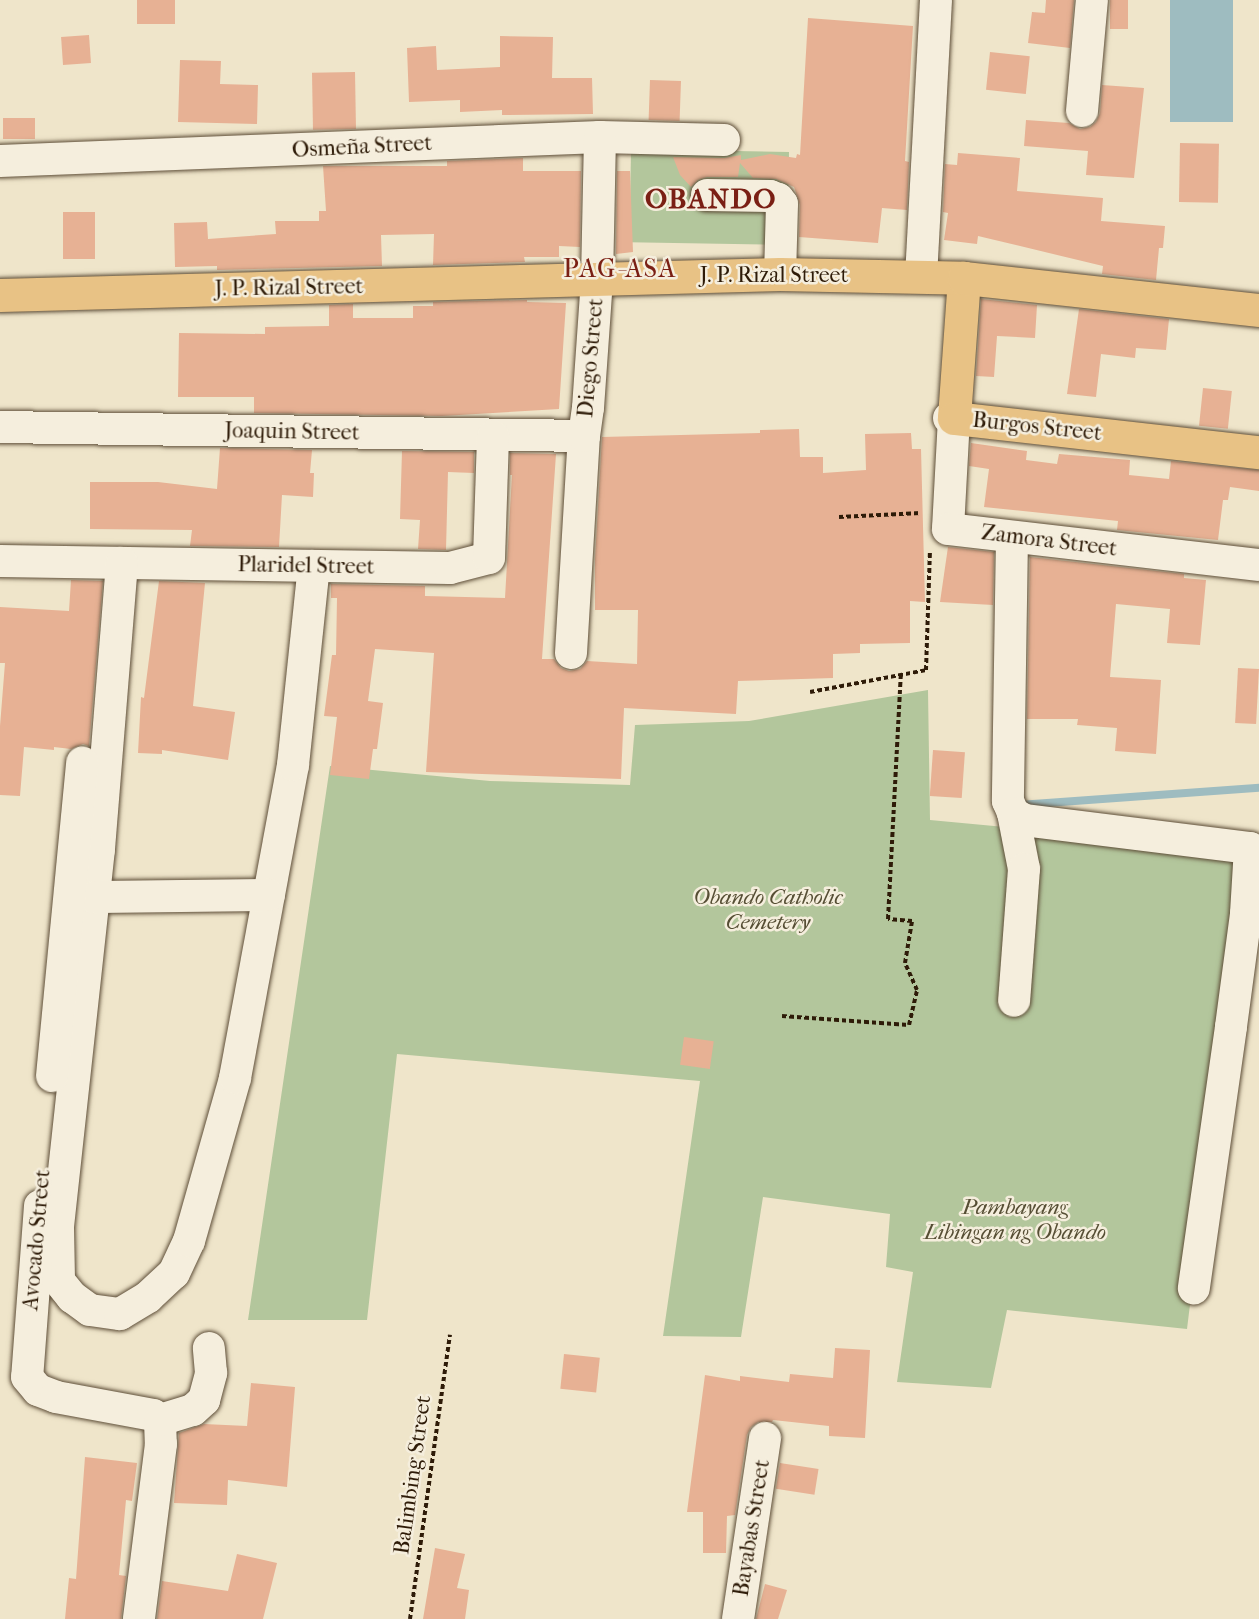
<!DOCTYPE html>
<meta charset="utf-8">
<style>
body{margin:0}
#map{position:relative;width:1259px;height:1619px;overflow:hidden;background:#efe5ca;font-family:"IM FELL French Canon",serif}
div>[style]{position:absolute}
.green>*{inset:0;background:#b3c69c;transform-origin:0 0}
.water>*{inset:0;background:#9ebcc0;transform-origin:0 0}
.stream>*{height:8px;margin:-4px;padding:0 4px;transform-origin:4px;border-radius:4px;background:#9ebcc0}
.building>*{inset:0;background:#e7b194;transform-origin:0 0}
.path>*{height:4px;margin-top:-2px;transform-origin:0;background:repeating-linear-gradient(90deg,#2e1b08 0 4.5px,transparent 0 7.5px)}
.roads{filter:drop-shadow(0 0 2px #5e4e38) drop-shadow(0 0 2px #5e4e38)}
.minor>*{height:32px;margin:-16px;padding:0 16px;transform-origin:16px;border-radius:16px;background:#f5eedd}
.major>*{height:33px;margin:-16.5px;padding:0 16.5px;transform-origin:16.5px;border-radius:16.5px;background:#e8c285}
span{translate:-50% -50%;white-space:nowrap;text-align:center;line-height:1.15;-webkit-text-stroke:5px #f5eedd;paint-order:stroke}
.street-label{font-size:22px;color:#2e1b08}
.park-label{font-size:22px;color:#564e34;font-style:italic}
.quarter-label{font-size:26px;color:#7a1f14;letter-spacing:1.5px}
.district-label{font-size:28px;color:#7a1f14;font-weight:700;letter-spacing:1.5px}
</style>
<div id="map">
<div class="green">
<i style="left:789px;top:152px;width:93px;height:158px;rotate:91deg"></i>
<i style="clip-path:polygon(928px 690px,930px 820px,1246px 850px,1187px 1329px,1007px 1310px,991px 1388px,897px 1382px,913px 1272px,886px 1267px,890px 1214px,763px 1197px,741px 1337px,663px 1336px,700px 1081px,397px 1054px,367px 1320px,248px 1320px,330px 766px,490px 781px,630px 785px,635px 725px,749px 721px)"></i>
</div>
<div class="water">
<i style="left:1170px;top:0;width:63px;height:122px"></i>
</div>
<div class="stream">
<i style="left:1019px;top:805px;width:241px;rotate:-4.1deg"></i>
</div>
<div class="building">
<i style="left:137px;top:0;width:38px;height:24px"></i>
<i style="clip-path:polygon(1046px 0,1074px 0,1070px 48px,1028px 43px,1032px 12px,1045px 13px)"></i>
<i style="left:1110px;top:0;width:18px;height:29px"></i>
<i style="clip-path:polygon(808px 18px,913px 26px,905px 161px,909px 162px,907px 210px,882px 208px,878px 243px,799px 237px,800px 205px,794px 187px,776px 179px,753px 178px,740px 163px,738px 177px,707px 177px,698px 180px,691px 187px,680px 175px,673px 157px,724px 158px,741px 155px,741px 160px,770px 154px,796px 158px,797px 154px,800px 155px)"></i>
<i style="left:89px;top:35px;width:28px;height:28px;rotate:86deg"></i>
<i style="clip-path:polygon(500px 36px,553px 37px,552px 78px,592px 78px,593px 114px,502px 115px,502px 110px,460px 112px,460px 100px,409px 102px,407px 48px,436px 46px,437px 70px,500px 67px)"></i>
<i style="left:990px;top:52px;width:40px;height:38px;rotate:6deg"></i>
<i style="clip-path:polygon(180px 60px,221px 61px,220px 84px,258px 85px,257px 124px,178px 122px)"></i>
<i style="left:355px;top:72px;width:57px;height:43px;rotate:89deg"></i>
<i style="left:650px;top:80px;width:31px;height:40px;rotate:2deg"></i>
<i style="clip-path:polygon(1102px 85px,1144px 88px,1134px 178px,1086px 175px,1088px 151px,1024px 146px,1026px 120px,1069px 123px,1080px 129px,1090px 127px,1096px 122px,1100px 113px)"></i>
<i style="left:3px;top:118px;width:32px;height:21px"></i>
<i style="left:1180px;top:143px;width:39px;height:59px;rotate:1deg"></i>
<i style="clip-path:polygon(958px 153px,1020px 158px,1017px 191px,1103px 198px,1101px 221px,1165px 226px,1163px 248px,1159px 248px,1156px 280px,1102px 274px,1103px 266px,978px 236px,977px 244px,944px 240px,948px 213px,943px 212px,945px 164px,957px 165px)"></i>
<i style="clip-path:polygon(523px 158px,523px 171px,581px 171px,580px 247px,559px 246px,559px 257px,524px 257px,525px 262px,433px 265px,434px 234px,381px 235px,382px 266px,217px 270px,217px 266px,175px 267px,174px 223px,207px 222px,208px 239px,276px 234px,275px 221px,319px 221px,319px 211px,326px 211px,323px 166px,447px 166px,447px 161px)"></i>
<i style="clip-path:polygon(617px 171px,630px 171px,633px 252px,616px 254px)"></i>
<i style="left:63px;top:212px;width:32px;height:47px"></i>
<i style="clip-path:polygon(981px 299px,1037px 305px,1035px 338px,997px 336px,994px 377px,976px 376px)"></i>
<i style="clip-path:polygon(527px 300px,527px 302px,566px 303px,559px 409px,442px 416px,254px 413px,254px 397px,178px 397px,179px 333px,265px 334px,265px 327px,329px 326px,329px 305px,353px 304px,353px 318px,413px 318px,413px 306px,433px 306px,433px 302px)"></i>
<i style="clip-path:polygon(1079px 309px,1169px 319px,1166px 350px,1136px 348px,1135px 358px,1101px 354px,1096px 397px,1067px 394px)"></i>
<i style="left:1203px;top:388px;width:29px;height:38px;rotate:6deg"></i>
<i style="clip-path:polygon(799px 429px,800px 457px,823px 457px,823px 473px,866px 470px,865px 434px,911px 433px,912px 449px,921px 449px,925px 602px,910px 601px,910px 643px,860px 644px,860px 653px,833px 654px,833px 678px,738px 681px,736px 714px,624px 708px,621px 779px,426px 772px,434px 653px,375px 649px,368px 701px,383px 703px,377px 749px,373px 749px,369px 779px,330px 775px,337px 717px,324px 716px,332px 655px,336px 655px,337px 598px,331px 598px,331px 584px,425px 586px,425px 596px,505px 598px,512px 475px,510px 475px,510px 453px,556px 454px,542px 659px,554px 659px,561px 668px,569px 671px,580px 669px,587px 661px,637px 664px,638px 610px,595px 610px,595px 559px,602px 437px,760px 433px,760px 430px)"></i>
<i style="clip-path:polygon(971px 443px,1027px 451px,1026px 460px,1057px 464px,1059px 454px,1130px 460px,1129px 475px,1169px 479px,1171px 461px,1259px 470px,1259px 491px,1230px 487px,1228px 500px,1223px 500px,1218px 540px,1117px 530px,1118px 521px,984px 507px,989px 469px,969px 466px)"></i>
<i style="clip-path:polygon(220px 448px,312px 450px,310px 473px,314px 473px,313px 497px,282px 495px,279px 547px,190px 546px,192px 530px,90px 529px,90px 482px,158px 482px,217px 489px)"></i>
<i style="clip-path:polygon(402px 451px,474px 452px,474px 473px,448px 472px,446px 550px,418px 549px,420px 520px,400px 519px)"></i>
<i style="clip-path:polygon(948px 547px,994px 552px,993px 605px,940px 602px)"></i>
<i style="clip-path:polygon(1030px 557px,1184px 574px,1184px 578px,1206px 580px,1200px 645px,1167px 643px,1170px 609px,1116px 604px,1110px 677px,1161px 680px,1156px 754px,1115px 751px,1117px 728px,1077px 725px,1078px 719px,1027px 719px)"></i>
<i style="clip-path:polygon(71px 580px,103px 581px,89px 746px,83px 744px,71px 749px,54px 747px,54px 750px,24px 747px,20px 796px,0 795px,0 726px,5px 663px,0 663px,0 607px,69px 611px)"></i>
<i style="clip-path:polygon(159px 581px,205px 583px,193px 706px,235px 712px,228px 760px,162px 750px,162px 754px,138px 753px,141px 697px,144px 698px)"></i>
<i style="left:1238px;top:668px;width:21px;height:55px;rotate:3deg"></i>
<i style="left:933px;top:750px;width:32px;height:46px;rotate:4deg"></i>
<i style="left:684px;top:1037px;width:30px;height:28px;rotate:8deg"></i>
<i style="clip-path:polygon(835px 1348px,870px 1350px,865px 1438px,829px 1436px,829px 1426px,773px 1420px,772px 1422px,758px 1422px,751px 1427px,747px 1435px,735px 1515px,727px 1516px,726px 1553px,703px 1553px,703px 1512px,687px 1512px,705px 1375px,740px 1381px,740px 1376px,789px 1382px,790px 1374px,833px 1378px)"></i>
<i style="left:564px;top:1354px;width:36px;height:35px;rotate:6deg"></i>
<i style="clip-path:polygon(251px 1383px,295px 1387px,287px 1487px,228px 1480px,227px 1505px,174px 1503px,179px 1433px,204px 1424px,247px 1426px)"></i>
<i style="clip-path:polygon(85px 1457px,137px 1463px,132px 1501px,126px 1500px,119px 1575px,126px 1576px,121px 1619px,65px 1619px,69px 1578px,76px 1579px)"></i>
<i style="left:780px;top:1463px;width:39px;height:26px;rotate:9deg"></i>
<i style="clip-path:polygon(435px 1548px,465px 1554px,457px 1588px,469px 1590px,465px 1619px,423px 1619px)"></i>
<i style="clip-path:polygon(237px 1554px,277px 1563px,263px 1619px,157px 1619px,162px 1581px,228px 1591px)"></i>
<i style="clip-path:polygon(765px 1584px,787px 1590px,778px 1619px,756px 1619px)"></i>
</div>
<div class="path">
<i style="left:839px;top:517px;width:82px;rotate:-2.8deg"></i>
<i style="left:810px;top:692px;width:118px;rotate:-10.7deg"></i>
<i style="left:926px;top:670px;width:118px;rotate:-88.1deg"></i>
<i style="left:782px;top:1016px;width:127px;rotate:4.1deg"></i>
<i style="left:909px;top:1025px;width:36px;rotate:-77deg"></i>
<i style="left:917px;top:990px;width:30px;rotate:-114deg"></i>
<i style="left:905px;top:963px;width:43px;rotate:-80.5deg"></i>
<i style="left:912px;top:921px;width:24px;rotate:-175deg"></i>
<i style="left:888px;top:919px;width:246px;rotate:-87deg"></i>
<i style="left:410px;top:1619px;width:287px;rotate:-82deg"></i>
</div>
<div class="roads">
<div class="minor">
<i style="left:1082px;top:111px;width:111px;rotate:-84.9deg"></i>
<i style="left:0;top:161px;width:600px;rotate:-2.29deg"></i>
<i style="left:600px;top:137px;width:124px;rotate:1.4deg"></i>
<i style="left:707px;top:195px;width:63px;rotate:0.9deg"></i>
<i style="left:770px;top:196px;width:9px;rotate:21deg"></i>
<i style="left:778px;top:199px;width:6px;rotate:51deg"></i>
<i style="left:782px;top:204px;width:70px;rotate:91.6deg"></i>
<i style="left:921px;top:277px;width:277px;rotate:-86.9deg"></i>
<i style="left:949px;top:418px;width:5px"></i>
<i style="left:954px;top:418px;width:111px;rotate:93.1deg"></i>
<i style="left:948px;top:529px;width:313px;rotate:6.6deg"></i>
<i style="left:0;top:427px;width:584px;rotate:0.88deg"></i>
<i style="left:1012px;top:537px;width:264px;rotate:90.9deg"></i>
<i style="left:1008px;top:801px;width:13px;rotate:67deg"></i>
<i style="left:1013px;top:813px;width:13px;rotate:32deg"></i>
<i style="left:1024px;top:820px;width:228px;rotate:7.1deg"></i>
<i style="left:1250px;top:848px;width:66px;rotate:93.5deg"></i>
<i style="left:1246px;top:914px;width:114px;rotate:97.6deg"></i>
<i style="left:1231px;top:1027px;width:264px;rotate:98.1deg"></i>
<i style="left:0;top:561px;width:450px;rotate:0.9deg"></i>
<i style="left:450px;top:568px;width:40px;rotate:-14.4deg"></i>
<i style="left:489px;top:558px;width:122px;rotate:-88.1deg"></i>
<i style="left:122px;top:563px;width:287px;rotate:94.6deg"></i>
<i style="left:99px;top:849px;width:381px;rotate:96.2deg"></i>
<i style="left:58px;top:1228px;width:53px;rotate:88.9deg"></i>
<i style="left:59px;top:1281px;width:21px;rotate:51deg"></i>
<i style="left:72px;top:1297px;width:22px;rotate:36deg"></i>
<i style="left:90px;top:1310px;width:30px;rotate:8deg"></i>
<i style="left:120px;top:1314px;width:33px;rotate:-31deg"></i>
<i style="left:148px;top:1297px;width:35px;rotate:-43deg"></i>
<i style="left:174px;top:1273px;width:35px;rotate:-65deg"></i>
<i style="left:189px;top:1241px;width:169px;rotate:-74.2deg"></i>
<i style="left:235px;top:1078px;width:318px;rotate:-79.5deg"></i>
<i style="left:293px;top:765px;width:200px;rotate:-84deg"></i>
<i style="left:571px;top:653px;width:217px;rotate:-86.6deg"></i>
<i style="left:584px;top:436px;width:28px;rotate:-82deg"></i>
<i style="left:588px;top:408px;width:128px;rotate:-86deg"></i>
<i style="left:597px;top:280px;width:143px;rotate:-88.8deg"></i>
<i style="left:1013px;top:813px;width:57px;rotate:78.9deg"></i>
<i style="left:1024px;top:869px;width:132px;rotate:94.3deg"></i>
<i style="left:94px;top:897px;width:175px;rotate:-0.7deg"></i>
<i style="left:52px;top:1076px;width:315px;rotate:-84.5deg"></i>
<i style="left:40px;top:1206px;width:171px;rotate:94.3deg"></i>
<i style="left:27px;top:1377px;width:17px;rotate:50deg"></i>
<i style="left:38px;top:1390px;width:19px;rotate:21deg"></i>
<i style="left:56px;top:1397px;width:99px;rotate:10.5deg"></i>
<i style="left:153px;top:1415px;width:9px;rotate:36deg"></i>
<i style="left:160px;top:1420px;width:24px;rotate:88deg"></i>
<i style="left:161px;top:1444px;width:176px;rotate:97.2deg"></i>
<i style="left:160px;top:1420px;width:34px;rotate:-17deg"></i>
<i style="left:193px;top:1410px;width:15px;rotate:-42deg"></i>
<i style="left:204px;top:1400px;width:28px;rotate:-75deg"></i>
<i style="left:211px;top:1373px;width:25px;rotate:-95deg"></i>
<i style="left:738px;top:1619px;width:183px;rotate:-81.5deg"></i>
</div>
<div class="major">
<i style="left:964px;top:278px;width:140px;rotate:94.1deg"></i>
<i style="left:954px;top:418px;width:307px;rotate:6.4deg"></i>
<i style="left:0;top:295px;width:780px;rotate:-1.54deg"></i>
<i style="left:780px;top:274px;width:184px;rotate:1.2deg"></i>
<i style="left:964px;top:278px;width:297px;rotate:6.2deg"></i>
</div>
</div>
<div class="street-label">
<span style="left:362px;top:147px;rotate:-3deg">Osmeña Street</span>
<span style="left:774px;top:276px">J. P. Rizal Street</span>
<span style="left:289px;top:288px;rotate:-1deg">J. P. Rizal Street</span>
<span style="left:591px;top:358px;rotate:-85deg">Diego Street</span>
<span style="left:1037px;top:427px;rotate:6deg">Burgos Street</span>
<span style="left:292px;top:432px;rotate:1deg">Joaquin Street</span>
<span style="left:1049px;top:541px;rotate:7deg">Zamora Street</span>
<span style="left:306px;top:566px;rotate:1deg">Plaridel Street</span>
<span style="left:37px;top:1240px;rotate:-85deg">Avocado Street</span>
<span style="left:413px;top:1475px;rotate:-82deg">Balimbing Street</span>
<span style="left:752px;top:1528px;rotate:-81deg">Bayabas Street</span>
</div>
<div class="park-label">
<span style="left:768px;top:910px">Obando Catholic<br>Cemetery</span>
<span style="left:1015px;top:1220px">Pambayang<br>Libingan ng Obando</span>
</div>
<div class="quarter-label">
<span style="left:620px;top:269px">PAG-ASA</span>
</div>
<div class="district-label">
<span style="left:711px;top:199px">OBANDO</span>
</div>
</div>
